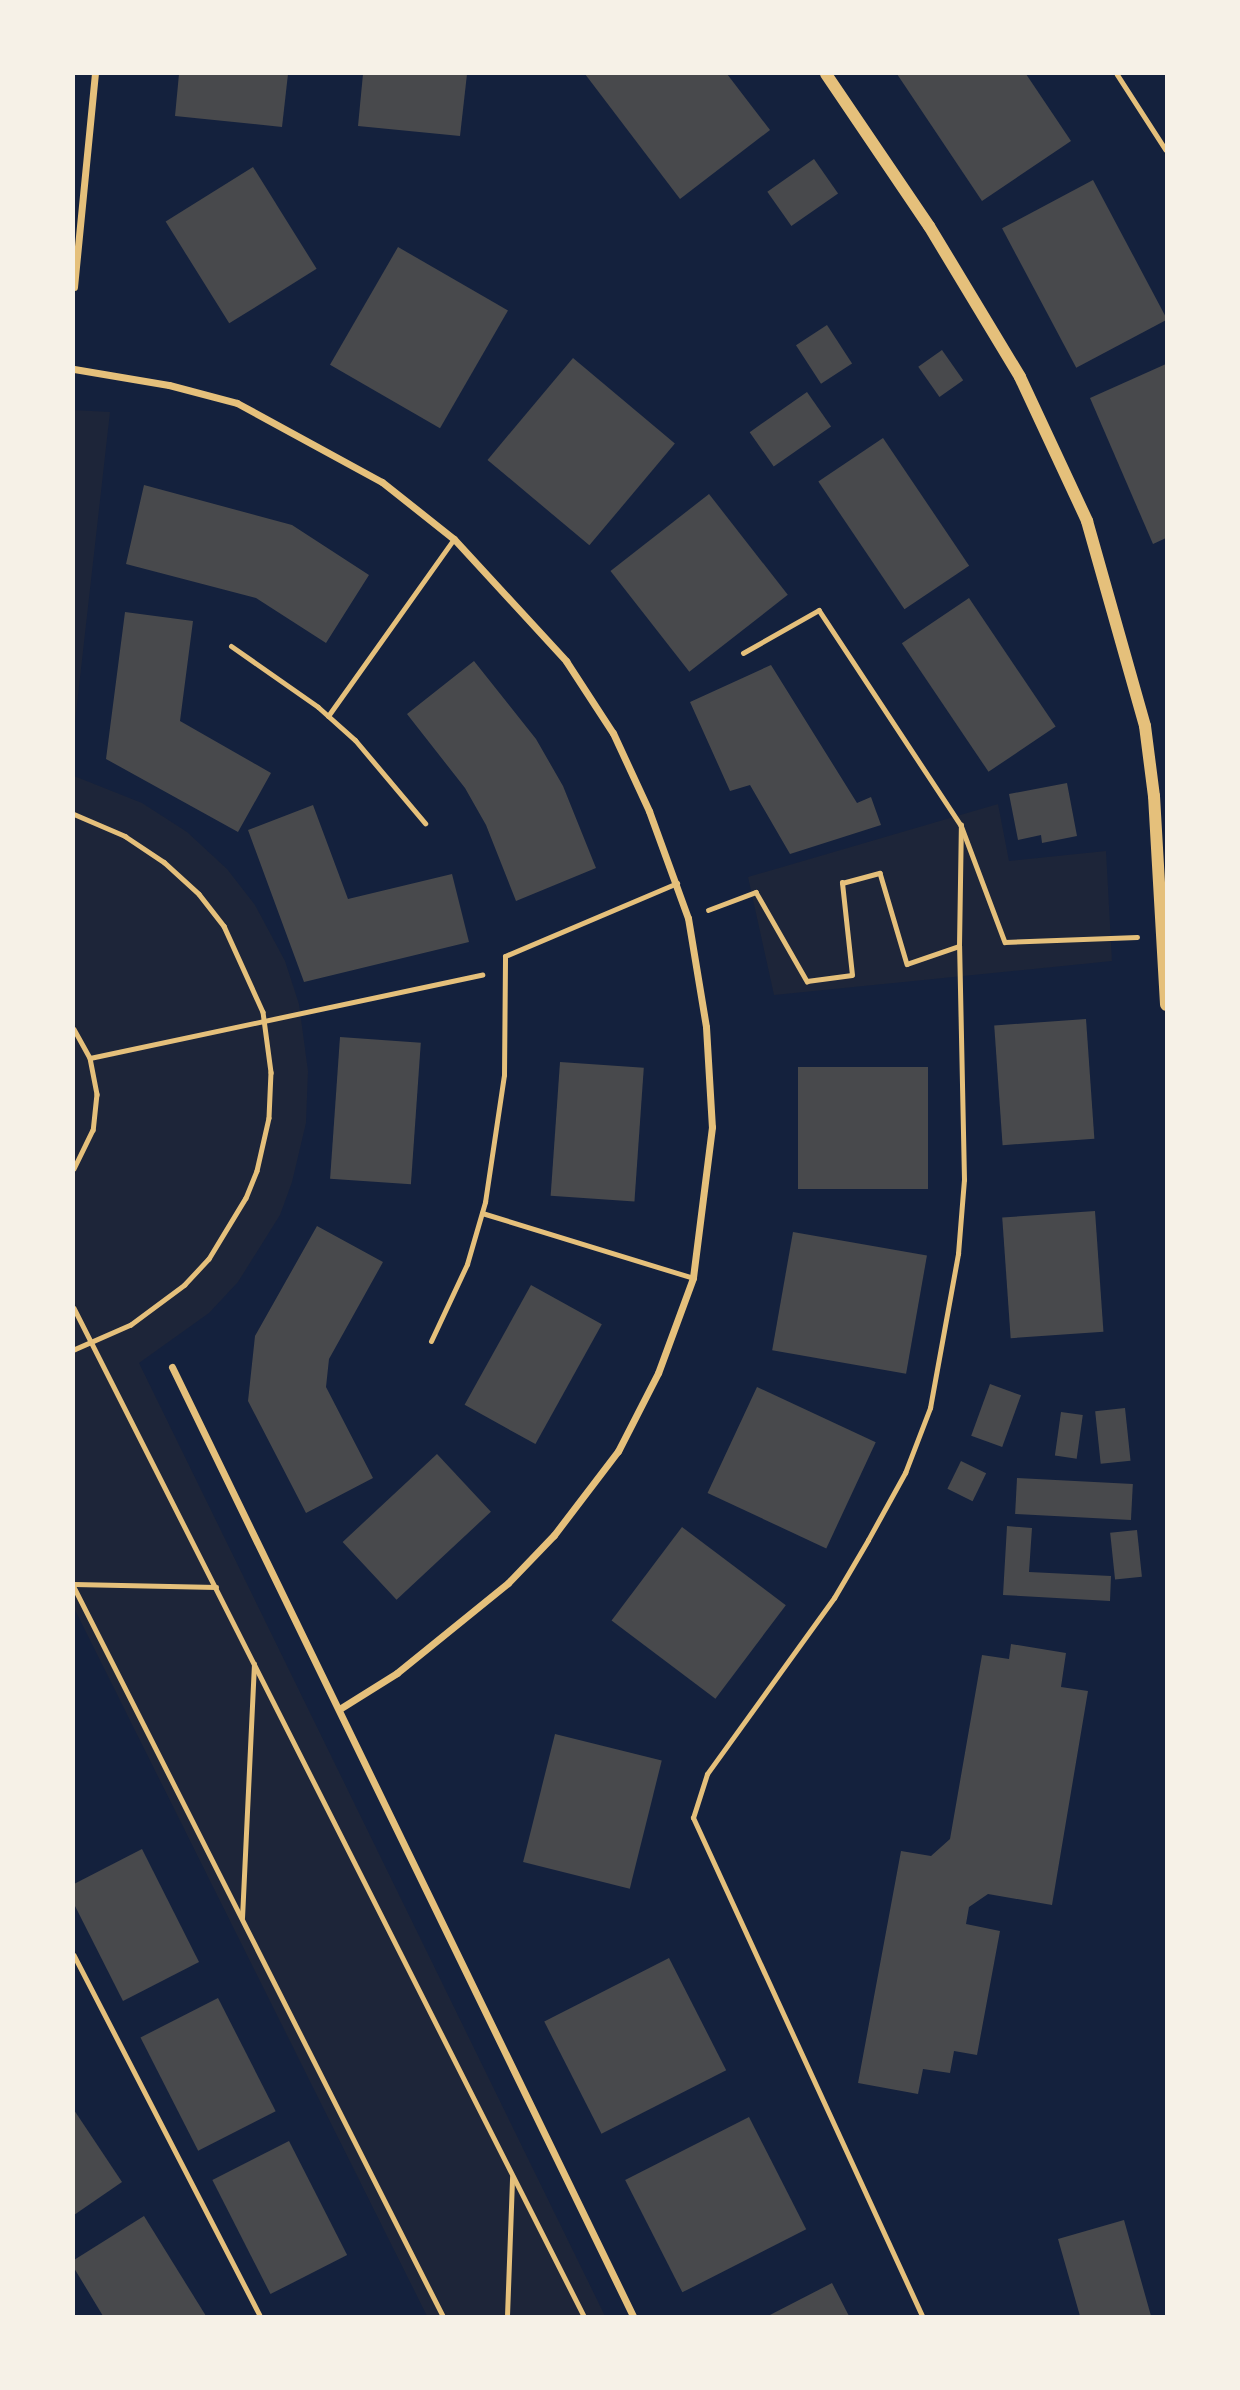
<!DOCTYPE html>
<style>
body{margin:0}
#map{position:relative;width:1240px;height:2390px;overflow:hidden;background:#14213d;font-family:Karla,sans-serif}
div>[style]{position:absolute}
.green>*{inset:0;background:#1d2539}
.building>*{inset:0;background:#48494c;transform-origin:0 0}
.path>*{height:4.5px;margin:-2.25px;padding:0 2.25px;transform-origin:2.25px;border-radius:2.25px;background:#e5c07b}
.service>*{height:5px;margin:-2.5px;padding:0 2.5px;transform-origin:2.5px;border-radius:2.5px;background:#e5c07b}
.minor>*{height:7px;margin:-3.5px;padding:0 3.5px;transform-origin:3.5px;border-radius:3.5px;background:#e5c07b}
.tertiary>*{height:12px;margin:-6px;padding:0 6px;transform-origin:6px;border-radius:6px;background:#e5c07b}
span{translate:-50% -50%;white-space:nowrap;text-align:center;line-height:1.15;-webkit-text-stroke:7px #f6f1e7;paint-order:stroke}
.frame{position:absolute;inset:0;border:75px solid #f6f1e7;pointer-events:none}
</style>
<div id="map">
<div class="green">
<i style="clip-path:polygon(74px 410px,110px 412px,74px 731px)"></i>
<i style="clip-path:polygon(74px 776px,142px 803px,187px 832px,227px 869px,255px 905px,285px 961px,299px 1004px,308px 1071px,306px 1123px,292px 1182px,280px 1215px,238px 1282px,209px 1313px,139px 1363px,605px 2316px,427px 2316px,74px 1608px)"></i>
<i style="clip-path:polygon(998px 804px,1009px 861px,1106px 851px,1112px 961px,774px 995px,748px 877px)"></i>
</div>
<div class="building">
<i style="clip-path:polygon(179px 74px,288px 74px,282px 127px,175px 116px)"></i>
<i style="clip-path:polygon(363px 74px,467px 74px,460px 136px,358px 126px)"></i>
<i style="clip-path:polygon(585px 74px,727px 74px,770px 130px,680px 199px)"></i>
<i style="clip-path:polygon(897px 74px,1026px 74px,1071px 141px,982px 201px)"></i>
<i style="left:814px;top:159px;width:42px;height:57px;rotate:55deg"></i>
<i style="left:253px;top:167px;width:120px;height:103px;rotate:58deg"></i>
<i style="left:1093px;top:180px;width:158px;height:103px;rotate:62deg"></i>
<i style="left:398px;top:247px;width:127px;height:136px;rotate:30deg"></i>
<i style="left:827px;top:325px;width:46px;height:37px;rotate:57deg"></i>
<i style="left:942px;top:350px;width:37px;height:29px;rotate:55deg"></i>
<i style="left:573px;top:358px;width:133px;height:133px;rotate:40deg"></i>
<i style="clip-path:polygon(1166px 364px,1166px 538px,1153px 544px,1090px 398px)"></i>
<i style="left:807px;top:392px;width:42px;height:70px;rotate:55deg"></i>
<i style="left:883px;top:438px;width:154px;height:78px;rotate:56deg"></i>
<i style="clip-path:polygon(144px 485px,292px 525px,369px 575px,326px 643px,256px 598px,126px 564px)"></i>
<i style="left:709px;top:494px;width:128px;height:125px;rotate:52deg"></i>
<i style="left:969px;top:598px;width:155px;height:81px;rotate:56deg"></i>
<i style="clip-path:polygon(125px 612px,193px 621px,180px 721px,271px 773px,238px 832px,106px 759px)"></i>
<i style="clip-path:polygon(474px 661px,536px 739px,563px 786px,596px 868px,516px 901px,486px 825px,465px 788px,407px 714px)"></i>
<i style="clip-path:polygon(771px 665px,857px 803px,871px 797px,881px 825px,790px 854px,750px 785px,730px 791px,690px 702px)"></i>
<i style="clip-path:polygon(1067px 783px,1077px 836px,1042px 843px,1041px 835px,1018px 840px,1009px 794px)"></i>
<i style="clip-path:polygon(313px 805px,348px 899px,452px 874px,469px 942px,304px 982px,248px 830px)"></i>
<i style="left:1086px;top:1019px;width:120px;height:92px;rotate:86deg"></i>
<i style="left:340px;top:1037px;width:81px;height:142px;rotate:4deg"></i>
<i style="left:560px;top:1062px;width:84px;height:134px;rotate:4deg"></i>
<i style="left:928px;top:1067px;width:122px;height:130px;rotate:90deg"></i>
<i style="left:1095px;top:1211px;width:121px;height:93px;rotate:86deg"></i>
<i style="clip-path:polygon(317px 1226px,383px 1262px,329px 1359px,326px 1387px,373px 1478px,306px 1513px,248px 1401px,255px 1336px)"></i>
<i style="left:793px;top:1232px;width:136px;height:120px;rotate:10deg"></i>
<i style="left:531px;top:1285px;width:81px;height:137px;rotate:29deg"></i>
<i style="left:990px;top:1384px;width:33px;height:55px;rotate:20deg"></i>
<i style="left:757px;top:1387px;width:131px;height:117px;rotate:25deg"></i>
<i style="left:1125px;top:1408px;width:53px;height:30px;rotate:84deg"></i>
<i style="left:1061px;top:1412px;width:22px;height:44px;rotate:8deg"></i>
<i style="left:437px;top:1454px;width:79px;height:129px;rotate:47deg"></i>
<i style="left:961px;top:1461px;width:28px;height:31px;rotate:26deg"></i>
<i style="left:1017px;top:1478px;width:116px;height:36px;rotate:3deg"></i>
<i style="clip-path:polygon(1007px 1526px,1032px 1528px,1029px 1572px,1111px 1576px,1110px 1601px,1003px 1595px)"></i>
<i style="left:682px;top:1527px;width:130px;height:117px;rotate:37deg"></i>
<i style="left:1137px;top:1530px;width:47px;height:27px;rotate:84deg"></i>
<i style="clip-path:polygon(1011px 1644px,1066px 1653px,1061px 1687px,1088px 1691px,1052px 1905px,988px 1894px,969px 1907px,966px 1924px,1000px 1931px,977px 2055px,954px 2051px,950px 2073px,923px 2069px,918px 2094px,858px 2083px,901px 1851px,931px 1856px,950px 1839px,982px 1655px,1009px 1659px)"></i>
<i style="left:555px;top:1734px;width:110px;height:132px;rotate:14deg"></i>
<i style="clip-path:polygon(142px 1849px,199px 1962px,123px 2001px,74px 1904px,74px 1884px)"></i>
<i style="left:669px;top:1958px;width:126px;height:140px;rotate:63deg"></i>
<i style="left:218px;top:1998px;width:127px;height:87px;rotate:63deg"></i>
<i style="clip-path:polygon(74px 2110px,122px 2182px,74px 2215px)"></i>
<i style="left:749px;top:2117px;width:126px;height:139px;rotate:63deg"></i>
<i style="left:289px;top:2141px;width:128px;height:86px;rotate:63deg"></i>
<i style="clip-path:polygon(144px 2216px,206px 2316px,103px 2316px,74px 2268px,74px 2260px)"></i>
<i style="clip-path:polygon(1124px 2220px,1151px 2316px,1080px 2316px,1058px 2239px)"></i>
<i style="clip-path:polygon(832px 2283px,849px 2316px,768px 2316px)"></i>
</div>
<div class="path">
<i style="left:1117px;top:74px;width:90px;rotate:57.2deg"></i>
<i style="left:743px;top:653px;width:87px;rotate:-29.5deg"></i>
<i style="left:819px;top:610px;width:258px;rotate:56.6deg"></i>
<i style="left:74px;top:814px;width:56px;rotate:23.3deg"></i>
<i style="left:125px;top:836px;width:47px;rotate:33.7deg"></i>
<i style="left:164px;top:862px;width:47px;rotate:42.4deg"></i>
<i style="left:199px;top:894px;width:41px;rotate:52deg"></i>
<i style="left:224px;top:926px;width:94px;rotate:65.6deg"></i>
<i style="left:263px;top:1012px;width:61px;rotate:82.4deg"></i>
<i style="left:271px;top:1072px;width:46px;rotate:92.5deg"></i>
<i style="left:269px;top:1118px;width:54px;rotate:102.8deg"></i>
<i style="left:257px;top:1171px;width:29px;rotate:112deg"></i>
<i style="left:246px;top:1198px;width:71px;rotate:121.2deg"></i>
<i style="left:209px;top:1259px;width:35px;rotate:133deg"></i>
<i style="left:185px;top:1285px;width:67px;rotate:143.5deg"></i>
<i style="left:131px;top:1325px;width:62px;rotate:156.3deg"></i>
<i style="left:708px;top:910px;width:51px;rotate:-20.6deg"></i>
<i style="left:756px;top:892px;width:103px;rotate:60.2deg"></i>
<i style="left:807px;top:981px;width:45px;rotate:-7.6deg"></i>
<i style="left:852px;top:975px;width:93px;rotate:-96.2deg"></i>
<i style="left:842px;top:883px;width:39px;rotate:-15deg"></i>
<i style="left:880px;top:873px;width:95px;rotate:73.5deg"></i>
<i style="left:907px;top:964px;width:55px;rotate:-19.1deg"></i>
<i style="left:959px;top:946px;width:121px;rotate:-89.1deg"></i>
<i style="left:961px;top:825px;width:125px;rotate:69.4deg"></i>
<i style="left:1005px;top:942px;width:132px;rotate:-2.2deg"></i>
<i style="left:74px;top:1029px;width:33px;rotate:61deg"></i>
<i style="left:90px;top:1058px;width:37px;rotate:79deg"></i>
<i style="left:97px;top:1094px;width:36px;rotate:96deg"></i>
<i style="left:93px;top:1130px;width:43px;rotate:116deg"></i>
<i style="left:90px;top:1058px;width:401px;rotate:-12deg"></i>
<i style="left:74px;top:1308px;width:1130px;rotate:63.16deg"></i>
<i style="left:74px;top:1584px;width:142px;rotate:1.2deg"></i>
<i style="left:74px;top:1587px;width:817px;rotate:63.15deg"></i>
<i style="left:242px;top:1918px;width:254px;rotate:-87.3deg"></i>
<i style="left:74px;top:1955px;width:406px;rotate:62.7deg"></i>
<i style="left:507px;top:2316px;width:139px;rotate:-87.9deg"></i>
<i style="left:922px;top:2316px;width:548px;rotate:-114.69deg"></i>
<i style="left:693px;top:1818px;width:46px;rotate:-72.3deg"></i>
<i style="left:707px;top:1774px;width:217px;rotate:-54.2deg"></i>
<i style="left:834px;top:1598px;width:67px;rotate:-59.6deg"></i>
<i style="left:868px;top:1540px;width:77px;rotate:-61.1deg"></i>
<i style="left:905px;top:1473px;width:70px;rotate:-69deg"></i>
<i style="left:930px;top:1408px;width:157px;rotate:-79.7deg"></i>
<i style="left:958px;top:1254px;width:74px;rotate:-85.4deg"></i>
<i style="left:964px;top:1180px;width:234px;rotate:-91.2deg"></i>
</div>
<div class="service">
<i style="left:231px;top:646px;width:106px;rotate:35deg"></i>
<i style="left:318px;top:707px;width:50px;rotate:41.7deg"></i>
<i style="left:355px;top:740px;width:109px;rotate:49.9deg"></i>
<i style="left:328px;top:716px;width:217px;rotate:-54.6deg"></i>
<i style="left:482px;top:1213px;width:221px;rotate:17.1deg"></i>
<i style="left:431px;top:1341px;width:85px;rotate:-64.9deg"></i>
<i style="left:467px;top:1264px;width:65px;rotate:-73.8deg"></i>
<i style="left:485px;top:1202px;width:128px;rotate:-81.5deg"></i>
<i style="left:504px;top:1075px;width:119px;rotate:-89.5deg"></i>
<i style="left:505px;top:956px;width:187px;rotate:-23deg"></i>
</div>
<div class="minor">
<i style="left:74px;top:287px;width:214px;rotate:-84.4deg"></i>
<i style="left:74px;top:369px;width:96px;rotate:9.6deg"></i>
<i style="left:169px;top:385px;width:70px;rotate:14.8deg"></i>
<i style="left:237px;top:403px;width:165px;rotate:28.6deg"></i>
<i style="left:382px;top:482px;width:92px;rotate:38.4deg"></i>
<i style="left:454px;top:539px;width:166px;rotate:47.4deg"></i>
<i style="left:566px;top:661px;width:86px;rotate:56.9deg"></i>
<i style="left:613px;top:733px;width:86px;rotate:65.2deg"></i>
<i style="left:649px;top:811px;width:114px;rotate:70deg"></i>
<i style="left:688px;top:918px;width:110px;rotate:80.6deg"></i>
<i style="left:706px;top:1027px;width:100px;rotate:86.6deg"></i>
<i style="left:712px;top:1127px;width:152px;rotate:97.2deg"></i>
<i style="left:693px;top:1278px;width:101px;rotate:110.2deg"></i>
<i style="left:658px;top:1373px;width:88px;rotate:117.1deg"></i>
<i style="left:618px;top:1451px;width:106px;rotate:127.3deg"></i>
<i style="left:554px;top:1535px;width:66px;rotate:133.8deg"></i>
<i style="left:508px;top:1583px;width:143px;rotate:141deg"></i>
<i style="left:397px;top:1673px;width:66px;rotate:148deg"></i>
<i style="left:172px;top:1367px;width:1055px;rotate:64.09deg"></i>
</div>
<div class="tertiary">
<i style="left:826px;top:74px;width:184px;rotate:55.9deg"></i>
<i style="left:929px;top:226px;width:176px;rotate:58.9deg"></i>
<i style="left:1020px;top:377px;width:159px;rotate:65deg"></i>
<i style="left:1087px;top:521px;width:213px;rotate:74.2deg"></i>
<i style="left:1145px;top:726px;width:71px;rotate:82.7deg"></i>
<i style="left:1154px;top:796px;width:209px;rotate:86.7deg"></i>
</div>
<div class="frame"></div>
</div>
